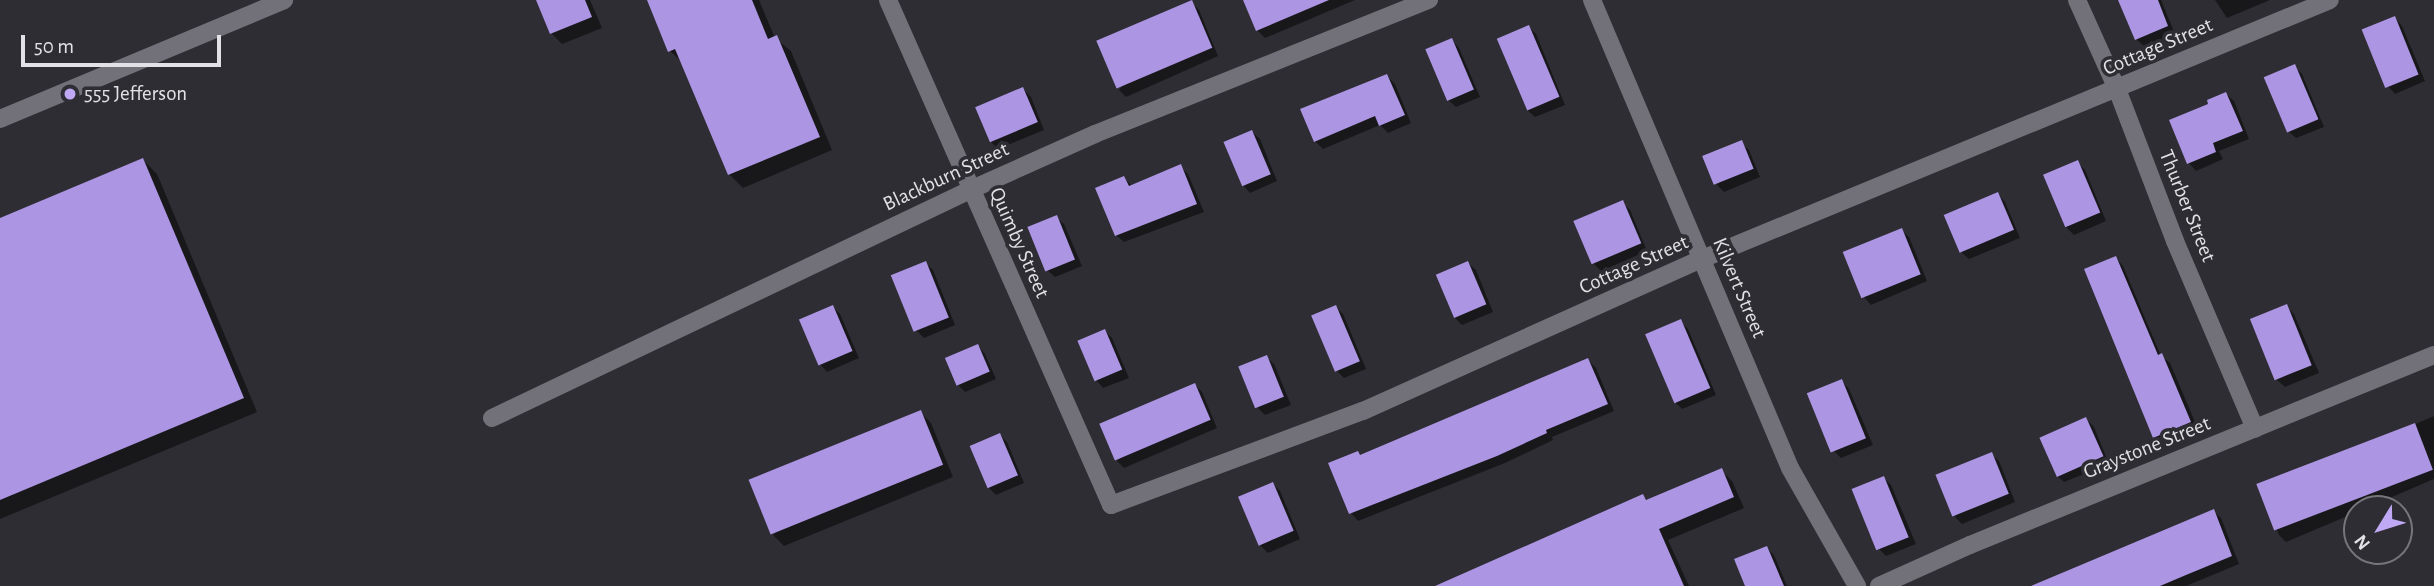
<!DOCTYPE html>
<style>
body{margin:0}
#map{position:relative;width:2434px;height:586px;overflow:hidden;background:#2e2d33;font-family:"Alegreya Sans",sans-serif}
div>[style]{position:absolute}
.shadow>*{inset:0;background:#0007}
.building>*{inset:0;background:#ac95e3;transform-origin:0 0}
.minor>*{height:18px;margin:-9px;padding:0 9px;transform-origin:9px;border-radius:9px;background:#727078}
.tertiary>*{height:18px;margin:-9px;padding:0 9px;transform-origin:9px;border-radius:9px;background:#727078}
.secondary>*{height:18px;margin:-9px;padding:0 9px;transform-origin:9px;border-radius:9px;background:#727078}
.dots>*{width:19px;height:19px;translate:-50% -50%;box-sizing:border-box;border:4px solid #2e2d33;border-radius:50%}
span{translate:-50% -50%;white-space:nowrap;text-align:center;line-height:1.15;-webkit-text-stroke:7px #2e2d33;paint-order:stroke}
.street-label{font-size:21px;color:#e2e1e5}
.poi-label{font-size:21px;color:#e2e1e5}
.left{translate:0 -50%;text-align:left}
.north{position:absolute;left:2343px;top:495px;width:70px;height:70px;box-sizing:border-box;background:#2e2d33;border:2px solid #76757a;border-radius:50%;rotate:232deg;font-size:19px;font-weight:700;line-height:28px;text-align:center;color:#e2e1e5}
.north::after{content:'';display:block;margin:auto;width:24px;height:32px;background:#bfa9f4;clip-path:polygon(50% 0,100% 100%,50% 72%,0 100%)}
.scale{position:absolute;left:21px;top:35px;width:200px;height:32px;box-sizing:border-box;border:4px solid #e2e1e5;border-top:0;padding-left:9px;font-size:21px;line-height:24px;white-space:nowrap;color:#e2e1e5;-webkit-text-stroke:5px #2e2d33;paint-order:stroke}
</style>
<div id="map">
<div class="shadow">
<i style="clip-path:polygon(538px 0,590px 0,602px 28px,562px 44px,551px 33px)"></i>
<i style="clip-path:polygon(649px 0,759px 0,775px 38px,791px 51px,832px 150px,743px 188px,729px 174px,684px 64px,670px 51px)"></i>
<i style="clip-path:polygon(1245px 0,1355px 0,1265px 38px,1257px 30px)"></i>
<i style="clip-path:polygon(2120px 0,2161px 0,2175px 34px,2144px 46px,2136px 39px)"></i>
<i style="clip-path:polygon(2215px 0,2270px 0,2227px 18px)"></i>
<i style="clip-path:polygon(1191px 2px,1199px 10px,1218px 56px,1126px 97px,1119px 90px)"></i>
<i style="clip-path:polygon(2395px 18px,2402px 26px,2425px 81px,2395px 94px,2388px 86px)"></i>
<i style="clip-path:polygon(1529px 27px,1536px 34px,1565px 105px,1535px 117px,1527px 110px)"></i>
<i style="clip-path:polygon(1452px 40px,1459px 48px,1480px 97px,1456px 107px,1448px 100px)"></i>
<i style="clip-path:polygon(2294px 66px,2302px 74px,2324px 127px,2296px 138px,2288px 131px)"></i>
<i style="clip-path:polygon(1387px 76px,1395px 84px,1411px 123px,1388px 133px,1380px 125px,1323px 149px,1315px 141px)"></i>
<i style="clip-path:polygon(1023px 89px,1031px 97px,1044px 130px,998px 149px,991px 142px)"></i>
<i style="clip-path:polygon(2226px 94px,2234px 101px,2249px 139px,2219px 151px,2223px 159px,2196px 171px,2189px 163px,2211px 104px)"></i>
<i style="clip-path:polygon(1252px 132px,1260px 139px,1277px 181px,1250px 193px,1243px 185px)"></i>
<i style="clip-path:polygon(1741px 143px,1749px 150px,1760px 177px,1724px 192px,1717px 185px)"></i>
<i style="clip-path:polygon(143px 160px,157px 174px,257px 412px,0 519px,0 220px)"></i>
<i style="clip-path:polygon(2077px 162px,2085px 170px,2106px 221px,2074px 235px,2066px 227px)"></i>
<i style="clip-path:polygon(1180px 166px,1188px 174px,1204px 212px,1124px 242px,1116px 235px,1124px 178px,1131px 185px)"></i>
<i style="clip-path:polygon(1998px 194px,2005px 202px,2020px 238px,1969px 259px,1961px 252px)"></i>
<i style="clip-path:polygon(1622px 202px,1630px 210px,1647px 251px,1601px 271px,1593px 263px)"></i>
<i style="clip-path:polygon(1056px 217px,1064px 224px,1082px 266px,1055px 277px,1047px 270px)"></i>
<i style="clip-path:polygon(1901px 230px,1909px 237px,1927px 281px,1871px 305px,1864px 297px)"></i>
<i style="clip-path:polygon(2116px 258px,2123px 266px,2161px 356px,2170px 363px,2198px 429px,2162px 444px,2155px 437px)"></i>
<i style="clip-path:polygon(925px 263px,933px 270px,955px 325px,924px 338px,916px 330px)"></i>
<i style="clip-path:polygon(1468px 263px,1476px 270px,1493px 312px,1462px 325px,1454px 317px)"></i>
<i style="clip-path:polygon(2286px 306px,2294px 314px,2319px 373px,2285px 387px,2277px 380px)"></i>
<i style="clip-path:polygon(833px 307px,840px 314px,859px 358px,827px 372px,820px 364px)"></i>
<i style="clip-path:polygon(1336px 307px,1343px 314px,1366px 369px,1344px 378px,1336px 370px)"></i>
<i style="clip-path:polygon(1680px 321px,1688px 329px,1716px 395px,1682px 409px,1675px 402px)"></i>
<i style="clip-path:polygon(1105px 331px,1112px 338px,1129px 378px,1103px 388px,1096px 380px,1079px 341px)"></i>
<i style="clip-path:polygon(978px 346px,985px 354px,996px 379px,965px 392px,958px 385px)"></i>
<i style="clip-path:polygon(1266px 357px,1274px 364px,1291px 405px,1265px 415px,1258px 408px)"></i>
<i style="clip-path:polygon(1588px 360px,1596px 368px,1614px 411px,1552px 437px,1553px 440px,1505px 463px,1358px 521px,1351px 513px,1361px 456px)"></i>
<i style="clip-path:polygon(1842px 381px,1849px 389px,1873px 445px,1841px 458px,1834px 451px)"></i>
<i style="clip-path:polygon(1195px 385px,1202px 392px,1217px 428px,1124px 468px,1117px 461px)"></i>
<i style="clip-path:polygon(920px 412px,931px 423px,953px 477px,784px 546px,773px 535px)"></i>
<i style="clip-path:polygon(2434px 416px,2434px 479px,2364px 509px,2357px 509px,2357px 512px,2286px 542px,2279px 535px,2260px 490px)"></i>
<i style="clip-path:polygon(2086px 419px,2094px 427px,2109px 464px,2064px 482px,2056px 475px)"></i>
<i style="clip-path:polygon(1000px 435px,1007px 442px,1024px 483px,996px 495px,988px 487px)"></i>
<i style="clip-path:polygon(1991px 454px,1999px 461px,2015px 502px,1962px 524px,1955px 517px)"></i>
<i style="clip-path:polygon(1721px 470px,1732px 481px,1744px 508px,1668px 540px,1689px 586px,1439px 586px,1643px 496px,1648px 501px)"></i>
<i style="clip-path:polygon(1884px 478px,1891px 485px,1916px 544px,1886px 556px,1879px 549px)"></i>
<i style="clip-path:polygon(1273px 484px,1280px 491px,1300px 539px,1268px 553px,1260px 545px)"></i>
<i style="clip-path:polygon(2213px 511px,2221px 518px,2239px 564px,2186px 586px,2038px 586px)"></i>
<i style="clip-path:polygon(1767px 548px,1774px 555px,1787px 586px,1747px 586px)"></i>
</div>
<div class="building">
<i style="clip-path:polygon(536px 0,585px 0,592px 17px,550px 34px)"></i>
<i style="clip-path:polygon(647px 0,752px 0,768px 39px,777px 35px,820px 137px,728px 175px,675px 49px,668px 52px)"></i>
<i style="left:1192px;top:0;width:52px;height:104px;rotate:67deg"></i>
<i style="clip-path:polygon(1243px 0,1329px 0,1256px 31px)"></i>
<i style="clip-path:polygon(2118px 0,2158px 0,2168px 26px,2135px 40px)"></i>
<i style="left:2395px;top:16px;width:63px;height:36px;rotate:68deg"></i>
<i style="left:1529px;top:25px;width:78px;height:35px;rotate:67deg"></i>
<i style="left:1452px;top:38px;width:56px;height:29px;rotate:67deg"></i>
<i style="left:2295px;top:64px;width:60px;height:34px;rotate:67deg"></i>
<i style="clip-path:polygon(1387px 74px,1405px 115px,1379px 126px,1375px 116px,1314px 142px,1300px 109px)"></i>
<i style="left:1023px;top:87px;width:38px;height:52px;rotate:67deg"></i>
<i style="clip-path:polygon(2226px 92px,2243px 131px,2213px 143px,2216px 152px,2187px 164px,2169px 120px,2208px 104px,2207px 100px)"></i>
<i style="left:1252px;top:130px;width:48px;height:31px;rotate:67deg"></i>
<i style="left:1742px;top:140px;width:31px;height:43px;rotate:68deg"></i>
<i style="clip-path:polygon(143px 158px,244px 398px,0 500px,0 218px)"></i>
<i style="left:2078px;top:160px;width:57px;height:38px;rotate:67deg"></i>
<i style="clip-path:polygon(1181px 164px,1197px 204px,1115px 236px,1095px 188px,1124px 176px,1129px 186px)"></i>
<i style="left:1998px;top:192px;width:41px;height:59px;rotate:67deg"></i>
<i style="left:1623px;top:200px;width:47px;height:54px;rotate:67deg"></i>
<i style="left:1057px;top:215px;width:48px;height:32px;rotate:68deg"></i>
<i style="left:1902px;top:228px;width:50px;height:64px;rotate:68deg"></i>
<i style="clip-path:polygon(2116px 256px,2158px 355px,2162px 353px,2191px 422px,2153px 438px,2084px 269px)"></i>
<i style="left:926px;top:261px;width:61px;height:38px;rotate:68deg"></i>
<i style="left:1468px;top:261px;width:47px;height:35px;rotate:67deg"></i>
<i style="left:2287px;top:304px;width:66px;height:40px;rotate:68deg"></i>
<i style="left:833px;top:305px;width:50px;height:37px;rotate:67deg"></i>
<i style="left:1336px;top:305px;width:61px;height:27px;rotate:67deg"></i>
<i style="left:1681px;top:319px;width:75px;height:39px;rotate:67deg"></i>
<i style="left:1105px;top:329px;width:44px;height:30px;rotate:67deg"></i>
<i style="left:978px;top:344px;width:30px;height:36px;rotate:67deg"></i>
<i style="left:1267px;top:355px;width:45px;height:31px;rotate:68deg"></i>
<i style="clip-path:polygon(1588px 358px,1608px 404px,1546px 430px,1547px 433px,1497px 456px,1349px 514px,1328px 463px,1358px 451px,1360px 455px)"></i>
<i style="left:1842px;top:379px;width:64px;height:38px;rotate:68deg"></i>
<i style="left:1195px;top:383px;width:40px;height:104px;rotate:67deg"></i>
<i style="left:921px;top:410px;width:59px;height:186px;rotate:68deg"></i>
<i style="left:2086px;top:417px;width:43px;height:51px;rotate:66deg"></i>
<i style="left:2415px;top:423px;width:50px;height:170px;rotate:69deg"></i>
<i style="left:1000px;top:433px;width:46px;height:33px;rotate:67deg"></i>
<i style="left:1992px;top:452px;width:45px;height:61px;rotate:68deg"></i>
<i style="clip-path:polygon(1722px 468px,1734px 497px,1659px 529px,1684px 586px,1435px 586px,1643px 494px,1646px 500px)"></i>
<i style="left:1884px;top:476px;width:66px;height:35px;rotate:68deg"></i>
<i style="left:1273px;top:482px;width:53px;height:38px;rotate:67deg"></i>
<i style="clip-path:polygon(2214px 509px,2232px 556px,2186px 575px,2160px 586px,2031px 586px)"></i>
<i style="clip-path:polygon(1767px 546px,1784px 586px,1745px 586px,1734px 559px)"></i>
</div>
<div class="minor">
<i style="left:888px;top:0;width:552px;rotate:66.17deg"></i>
<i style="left:1111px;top:505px;width:269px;rotate:-20.5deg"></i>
<i style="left:1363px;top:411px;width:372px;rotate:-24.2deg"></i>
<i style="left:1702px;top:259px;width:679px;rotate:-22.41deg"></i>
<i style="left:2077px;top:0;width:98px;rotate:65.8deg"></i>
<i style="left:2117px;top:89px;width:163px;rotate:69.1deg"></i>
<i style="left:2175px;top:241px;width:204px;rotate:66.9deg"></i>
<i style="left:492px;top:418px;width:530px;rotate:-25.5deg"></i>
<i style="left:970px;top:190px;width:137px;rotate:-24.1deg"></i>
<i style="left:1095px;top:134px;width:360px;rotate:-21.9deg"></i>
<i style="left:1879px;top:586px;width:100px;rotate:-24.3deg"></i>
<i style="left:1970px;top:545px;width:501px;rotate:-22.27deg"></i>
</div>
<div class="tertiary">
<i style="left:1592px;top:0;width:508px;rotate:67.07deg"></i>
<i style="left:1790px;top:468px;width:136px;rotate:60.4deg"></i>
</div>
<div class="secondary">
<i style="left:0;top:119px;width:308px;rotate:-22.7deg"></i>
</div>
<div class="dots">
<i style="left:70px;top:94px;background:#bfa9f4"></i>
</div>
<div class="street-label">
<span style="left:2158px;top:47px;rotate:-23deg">Cottage Street</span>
<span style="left:946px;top:177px;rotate:-25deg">Blackburn Street</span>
<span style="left:2187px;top:206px;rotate:68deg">Thurber Street</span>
<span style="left:1019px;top:243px;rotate:66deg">Quimby Street</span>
<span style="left:1634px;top:265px;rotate:-24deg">Cottage Street</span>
<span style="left:1739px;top:288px;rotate:67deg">Kilvert Street</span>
<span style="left:2147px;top:448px;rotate:-22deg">Graystone Street</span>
</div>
<div class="poi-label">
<span class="left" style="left:84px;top:94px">555 Jefferson</span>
</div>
<div class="north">N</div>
<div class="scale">50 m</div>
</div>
